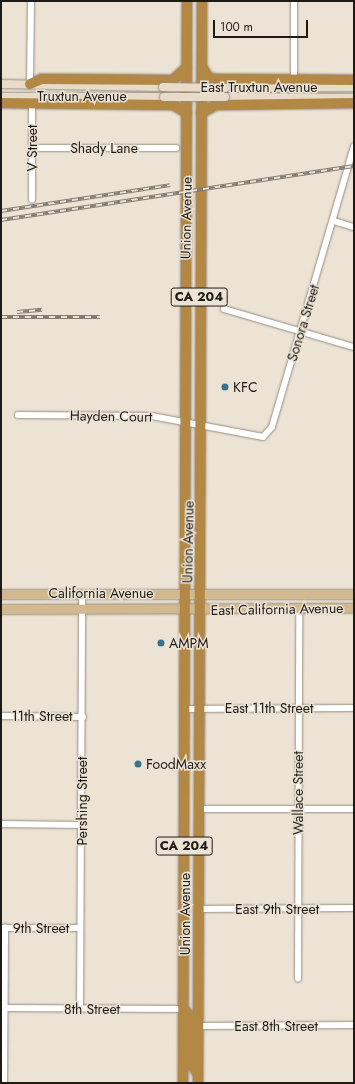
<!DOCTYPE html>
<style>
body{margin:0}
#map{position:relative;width:355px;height:1084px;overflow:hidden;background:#ece3d5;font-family:Jost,sans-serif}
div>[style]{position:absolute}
.roads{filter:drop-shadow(0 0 1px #968d80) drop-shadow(0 0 1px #968d80)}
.street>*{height:5.5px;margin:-2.75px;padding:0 2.75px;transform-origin:2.75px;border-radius:2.75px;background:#fff}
.secondary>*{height:8px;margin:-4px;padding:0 4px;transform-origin:4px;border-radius:4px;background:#e8dbc7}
.primary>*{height:9px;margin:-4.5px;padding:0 4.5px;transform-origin:4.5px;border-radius:4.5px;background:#d1b88f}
.highway>*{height:10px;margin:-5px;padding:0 5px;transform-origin:5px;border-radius:5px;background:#b38845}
.rail>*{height:3.5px;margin-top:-1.75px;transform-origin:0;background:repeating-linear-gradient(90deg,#ece3d5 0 6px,#827c73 0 12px);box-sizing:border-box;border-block:1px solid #827c73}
.bridges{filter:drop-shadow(0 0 1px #968d80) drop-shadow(0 0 1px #968d80)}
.secondary-bridge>*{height:8px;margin:-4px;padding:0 4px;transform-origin:4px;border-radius:4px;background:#e8dbc7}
.dots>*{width:11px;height:11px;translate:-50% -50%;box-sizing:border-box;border:2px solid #ece3d5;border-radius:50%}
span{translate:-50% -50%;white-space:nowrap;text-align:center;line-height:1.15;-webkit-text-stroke:3px #ece3d5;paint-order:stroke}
.shield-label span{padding:1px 3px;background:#ece3d5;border:1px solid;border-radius:3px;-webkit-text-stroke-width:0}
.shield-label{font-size:13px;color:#1e1b16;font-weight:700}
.street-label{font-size:14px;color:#1e1b16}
.poi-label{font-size:14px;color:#1e1b16}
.left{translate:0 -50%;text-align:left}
.frame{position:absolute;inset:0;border:2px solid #1e1b16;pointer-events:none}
.scale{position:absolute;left:213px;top:20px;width:95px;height:18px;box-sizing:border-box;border:2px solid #1e1b16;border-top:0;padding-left:5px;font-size:12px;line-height:14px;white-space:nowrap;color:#1e1b16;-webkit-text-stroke:3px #ece3d5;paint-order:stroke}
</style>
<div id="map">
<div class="roads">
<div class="street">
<i style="left:294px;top:80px;width:79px;rotate:-90deg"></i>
<i style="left:30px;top:84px;width:83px;rotate:-89.3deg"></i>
<i style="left:32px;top:148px;width:144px"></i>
<i style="left:32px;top:200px;width:98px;rotate:-90deg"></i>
<i style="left:334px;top:221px;width:21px;rotate:17deg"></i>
<i style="left:224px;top:309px;width:135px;rotate:16.3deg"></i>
<i style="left:18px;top:415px;width:134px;rotate:0.4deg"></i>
<i style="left:152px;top:416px;width:113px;rotate:10.7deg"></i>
<i style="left:263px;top:437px;width:13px;rotate:-48deg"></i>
<i style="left:272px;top:427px;width:292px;rotate:-73.7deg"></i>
<i style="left:184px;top:709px;width:170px;rotate:-0.3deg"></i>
<i style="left:1px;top:716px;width:82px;rotate:0.7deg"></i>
<i style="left:200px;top:809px;width:154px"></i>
<i style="left:1px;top:824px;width:81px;rotate:0.7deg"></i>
<i style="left:199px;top:909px;width:155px;rotate:-0.4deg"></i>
<i style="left:3px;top:928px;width:77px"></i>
<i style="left:298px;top:979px;width:371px;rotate:-89.8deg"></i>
<i style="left:1px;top:1008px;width:183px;rotate:0.3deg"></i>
<i style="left:80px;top:1009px;width:415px;rotate:-89.7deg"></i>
<i style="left:198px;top:1026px;width:156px;rotate:-0.4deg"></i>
<i style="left:4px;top:1083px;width:155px;rotate:-89.6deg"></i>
</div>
<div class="secondary">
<i style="left:1px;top:84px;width:162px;rotate:1.1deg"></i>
<i style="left:225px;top:88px;width:129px;rotate:-0.4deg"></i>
<i style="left:1px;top:97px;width:163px"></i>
<i style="left:225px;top:97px;width:129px;rotate:0.4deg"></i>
</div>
<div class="primary">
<i style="left:1px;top:594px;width:353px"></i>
<i style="left:1px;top:609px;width:353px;rotate:-0.2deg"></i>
</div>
<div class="highway">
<i style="left:202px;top:67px;width:13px;rotate:58deg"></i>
<i style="left:209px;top:78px;width:7px;rotate:8deg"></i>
<i style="left:216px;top:79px;width:138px;rotate:0.4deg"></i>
<i style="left:30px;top:84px;width:13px;rotate:-23deg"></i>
<i style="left:42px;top:79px;width:131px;rotate:0.4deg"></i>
<i style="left:173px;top:80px;width:19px;rotate:-43deg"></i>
<i style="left:1px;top:103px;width:172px;rotate:0.7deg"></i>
<i style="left:173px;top:105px;width:16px;rotate:30deg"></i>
<i style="left:201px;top:113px;width:17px;rotate:-28deg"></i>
<i style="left:216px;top:105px;width:138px;rotate:-0.8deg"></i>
<i style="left:184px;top:1009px;width:11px;rotate:52deg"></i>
<i style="left:191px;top:1018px;width:45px;rotate:90deg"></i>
<i style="left:191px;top:1063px;width:12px;rotate:59deg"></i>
<i style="left:183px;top:1083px;width:1082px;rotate:-89.79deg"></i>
<i style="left:198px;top:1083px;width:1082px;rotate:-89.79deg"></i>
</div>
</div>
<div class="rail">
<i style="left:1px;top:211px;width:171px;rotate:-8.7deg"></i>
<i style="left:1px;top:220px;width:357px;rotate:-8.7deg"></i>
<i style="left:17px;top:312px;width:25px;rotate:-5deg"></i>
<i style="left:1px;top:317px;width:99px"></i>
</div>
<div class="bridges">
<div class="secondary-bridge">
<i style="left:163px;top:87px;width:62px;rotate:0.9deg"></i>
<i style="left:164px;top:97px;width:61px"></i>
</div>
</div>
<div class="dots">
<i style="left:225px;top:387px;background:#37738a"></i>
<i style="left:161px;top:643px;background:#37738a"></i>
<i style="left:138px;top:764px;background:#37738a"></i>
</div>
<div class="shield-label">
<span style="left:199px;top:297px">CA 204</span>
<span style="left:184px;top:846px">CA 204</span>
</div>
<div class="street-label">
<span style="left:259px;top:87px">East Truxtun Avenue</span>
<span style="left:82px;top:96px">Truxtun Avenue</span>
<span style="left:32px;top:148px;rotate:-90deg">V Street</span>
<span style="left:104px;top:148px">Shady Lane</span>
<span style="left:186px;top:218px;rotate:-89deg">Union Avenue</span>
<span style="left:303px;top:323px;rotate:-73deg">Sonora Street</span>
<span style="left:111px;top:416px;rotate:1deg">Hayden Court</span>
<span style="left:188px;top:542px;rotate:-89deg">Union Avenue</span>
<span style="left:101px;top:593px">California Avenue</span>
<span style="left:277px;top:609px;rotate:-1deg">East California Avenue</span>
<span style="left:269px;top:708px">East 11th Street</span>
<span style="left:42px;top:716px">11th Street</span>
<span style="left:298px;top:793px;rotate:-90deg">Wallace Street</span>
<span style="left:82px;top:801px;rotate:-90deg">Pershing Street</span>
<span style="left:277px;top:909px">East 9th Street</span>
<span style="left:185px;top:914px;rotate:-90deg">Union Avenue</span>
<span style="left:41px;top:928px">9th Street</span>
<span style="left:92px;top:1009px">8th Street</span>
<span style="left:276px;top:1026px">East 8th Street</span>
</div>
<div class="poi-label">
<span class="left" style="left:233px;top:387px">KFC</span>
<span class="left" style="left:169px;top:643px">AMPM</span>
<span class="left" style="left:146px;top:764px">FoodMaxx</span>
</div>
<div class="frame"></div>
<div class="scale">100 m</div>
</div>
